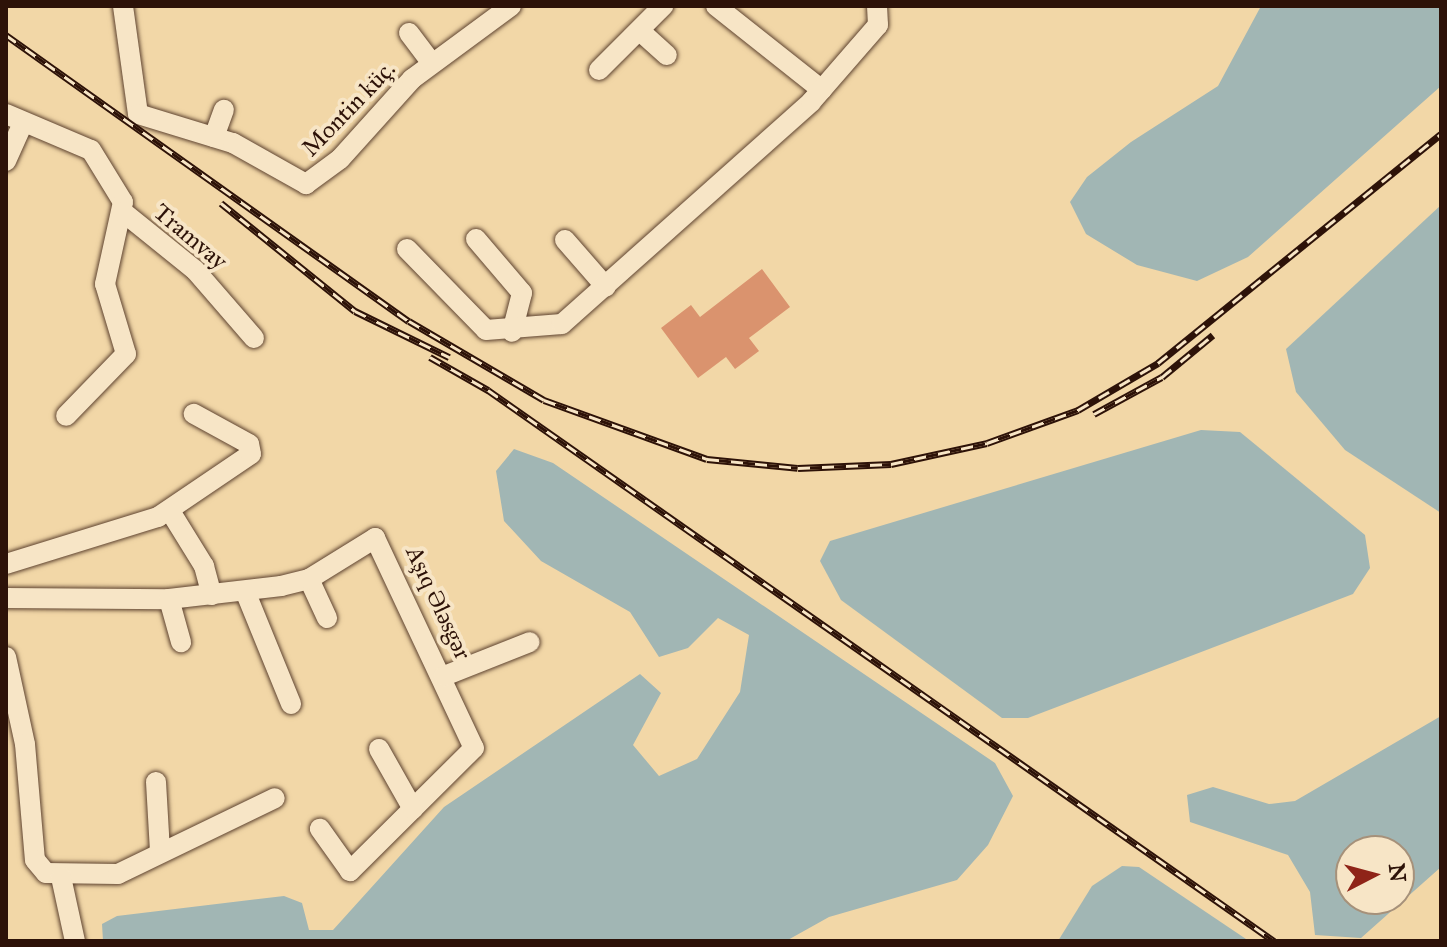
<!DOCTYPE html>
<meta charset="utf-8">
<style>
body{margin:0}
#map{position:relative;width:1447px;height:947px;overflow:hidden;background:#f2d7a7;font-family:"IM FELL Great Primer",serif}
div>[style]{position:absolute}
.water>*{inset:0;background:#a1b6b4}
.building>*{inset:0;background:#da936e}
.roads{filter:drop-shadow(0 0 2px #5e4330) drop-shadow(0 0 2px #5e4330)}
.minor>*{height:20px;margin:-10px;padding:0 10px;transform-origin:10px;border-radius:10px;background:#f7e5c6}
.rail>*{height:7px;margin-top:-3.5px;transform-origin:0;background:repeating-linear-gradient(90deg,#f7e5c6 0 12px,#2d1208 0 24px);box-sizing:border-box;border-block:2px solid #2d1208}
span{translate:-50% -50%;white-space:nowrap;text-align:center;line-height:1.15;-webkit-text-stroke:8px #f7e5c6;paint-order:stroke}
.street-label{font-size:24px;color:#2d1208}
.frame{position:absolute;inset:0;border:8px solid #2d1208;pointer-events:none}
.north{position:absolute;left:1335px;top:835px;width:80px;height:80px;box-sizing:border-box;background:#f7e5c6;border:2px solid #a6917a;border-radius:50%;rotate:84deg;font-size:22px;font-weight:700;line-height:32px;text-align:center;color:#2d1208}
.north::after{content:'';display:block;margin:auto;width:28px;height:36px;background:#8f2418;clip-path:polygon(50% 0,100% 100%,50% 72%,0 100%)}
</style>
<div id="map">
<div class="water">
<i style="clip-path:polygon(1261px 6px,1441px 6px,1441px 86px,1248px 257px,1197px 281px,1137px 265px,1086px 234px,1070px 202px,1087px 177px,1131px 142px,1218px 86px)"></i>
<i style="clip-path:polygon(1441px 205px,1441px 513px,1345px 450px,1296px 392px,1286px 349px)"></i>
<i style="clip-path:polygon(1201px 430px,1240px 432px,1365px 535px,1370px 568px,1353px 594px,1028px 718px,1002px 718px,841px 600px,820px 561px,830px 541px)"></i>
<i style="clip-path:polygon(514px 449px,553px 463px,995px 763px,1013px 796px,988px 845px,957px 880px,829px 917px,786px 941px,103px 941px,102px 924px,117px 916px,284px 896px,302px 903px,309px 930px,333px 930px,444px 807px,640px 674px,661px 693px,633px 745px,659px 776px,697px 759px,740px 692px,749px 635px,718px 618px,688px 648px,659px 657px,630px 612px,541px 561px,504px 521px,496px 471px)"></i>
<i style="clip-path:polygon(evenodd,1441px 716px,1441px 867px,1361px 938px,1315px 935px,1310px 892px,1288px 855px,1190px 822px,1187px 795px,1213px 787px,1269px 804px,1295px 801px,1441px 716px,1399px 851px,1399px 899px,1351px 899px,1351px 851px,1399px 851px)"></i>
<i style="clip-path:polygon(1122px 866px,1139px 867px,1249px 941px,1058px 941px,1092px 886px)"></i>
</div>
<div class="building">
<i style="clip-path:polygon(762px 269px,790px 307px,749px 338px,759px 351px,735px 369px,726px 357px,698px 378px,661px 328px,691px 305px,700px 317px)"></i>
</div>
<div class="roads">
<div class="minor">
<i style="left:123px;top:6px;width:109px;rotate:82.1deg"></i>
<i style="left:138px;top:114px;width:99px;rotate:17deg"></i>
<i style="left:233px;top:143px;width:84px;rotate:29.3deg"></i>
<i style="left:306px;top:184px;width:42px;rotate:-36.3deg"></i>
<i style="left:340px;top:159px;width:108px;rotate:-48deg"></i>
<i style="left:412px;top:79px;width:123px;rotate:-36.4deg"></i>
<i style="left:716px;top:6px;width:135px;rotate:38.4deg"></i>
<i style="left:640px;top:31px;width:36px;rotate:42deg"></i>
<i style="left:409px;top:33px;width:38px;rotate:53deg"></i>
<i style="left:599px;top:70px;width:91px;rotate:-45deg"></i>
<i style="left:6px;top:114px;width:92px;rotate:23deg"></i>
<i style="left:91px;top:150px;width:61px;rotate:58.4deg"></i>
<i style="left:123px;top:202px;width:84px;rotate:102.4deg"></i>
<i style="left:105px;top:284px;width:73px;rotate:73.3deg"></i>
<i style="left:126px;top:354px;width:86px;rotate:134.1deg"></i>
<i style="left:214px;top:137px;width:29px;rotate:-70deg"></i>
<i style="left:6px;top:161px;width:42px;rotate:-65.9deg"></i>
<i style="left:123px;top:212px;width:92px;rotate:38.9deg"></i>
<i style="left:195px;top:270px;width:90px;rotate:49.1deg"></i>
<i style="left:476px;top:239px;width:71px;rotate:49.6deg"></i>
<i style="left:522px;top:293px;width:40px;rotate:104.4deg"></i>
<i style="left:565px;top:240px;width:62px;rotate:48.9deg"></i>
<i style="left:407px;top:249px;width:113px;rotate:45.7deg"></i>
<i style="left:486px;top:330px;width:76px;rotate:-4.5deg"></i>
<i style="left:562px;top:324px;width:334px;rotate:-41.7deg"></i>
<i style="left:811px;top:102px;width:102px;rotate:-49deg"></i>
<i style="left:878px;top:25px;width:19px;rotate:-93deg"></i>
<i style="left:170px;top:511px;width:65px;rotate:58.3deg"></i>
<i style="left:204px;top:566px;width:30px;rotate:75deg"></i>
<i style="left:6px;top:564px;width:159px;rotate:-17.2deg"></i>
<i style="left:158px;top:517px;width:112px;rotate:-34.1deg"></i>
<i style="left:251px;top:454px;width:10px;rotate:-101deg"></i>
<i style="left:249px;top:444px;width:63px;rotate:-151.4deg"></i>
<i style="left:309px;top:579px;width:43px;rotate:65.2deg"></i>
<i style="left:245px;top:591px;width:122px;rotate:67.8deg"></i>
<i style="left:6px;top:598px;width:163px;rotate:0.4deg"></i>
<i style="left:169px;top:599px;width:113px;rotate:-6.6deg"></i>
<i style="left:281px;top:586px;width:29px;rotate:-14deg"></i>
<i style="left:309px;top:579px;width:78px;rotate:-31.8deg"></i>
<i style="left:375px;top:538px;width:232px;rotate:64.8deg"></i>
<i style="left:474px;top:748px;width:175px;rotate:135.2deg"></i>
<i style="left:350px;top:871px;width:52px;rotate:-125.5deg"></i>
<i style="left:169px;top:599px;width:45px;rotate:74.4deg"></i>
<i style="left:6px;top:657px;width:89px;rotate:77.7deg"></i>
<i style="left:25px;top:744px;width:116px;rotate:85.1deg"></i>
<i style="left:35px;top:860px;width:17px;rotate:50deg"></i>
<i style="left:46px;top:873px;width:72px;rotate:0.8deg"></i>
<i style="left:118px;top:874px;width:174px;rotate:-25.8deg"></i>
<i style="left:444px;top:676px;width:92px;rotate:-21.6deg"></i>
<i style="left:379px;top:749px;width:69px;rotate:60.5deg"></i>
<i style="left:156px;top:782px;width:69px;rotate:86.7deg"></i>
<i style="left:61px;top:877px;width:66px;rotate:77.7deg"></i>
</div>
</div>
<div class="rail">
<i style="left:6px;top:35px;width:494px;rotate:35.4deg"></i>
<i style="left:409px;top:321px;width:156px;rotate:30.3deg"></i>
<i style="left:544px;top:400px;width:173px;rotate:19.9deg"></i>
<i style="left:707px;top:459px;width:91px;rotate:5.6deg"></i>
<i style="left:798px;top:468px;width:93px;rotate:-2.5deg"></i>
<i style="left:891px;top:464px;width:98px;rotate:-12.3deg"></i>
<i style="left:987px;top:443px;width:97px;rotate:-19.9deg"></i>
<i style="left:1078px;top:410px;width:93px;rotate:-30.4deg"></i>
<i style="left:1158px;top:363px;width:364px;rotate:-39deg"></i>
<i style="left:221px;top:203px;width:172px;rotate:38.9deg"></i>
<i style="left:355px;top:311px;width:105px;rotate:26.1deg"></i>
<i style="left:430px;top:357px;width:67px;rotate:29.6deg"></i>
<i style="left:488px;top:390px;width:960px;rotate:35.03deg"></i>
<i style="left:1094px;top:414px;width:77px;rotate:-28.6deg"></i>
<i style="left:1162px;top:377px;width:66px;rotate:-39.5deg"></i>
</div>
<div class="street-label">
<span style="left:349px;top:109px;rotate:-46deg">Montin küç.</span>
<span style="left:190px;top:237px;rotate:40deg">Tramvay</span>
<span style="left:438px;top:603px;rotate:65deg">Aşıq Ələsgər</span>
</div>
<div class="frame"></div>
<div class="north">N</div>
</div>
